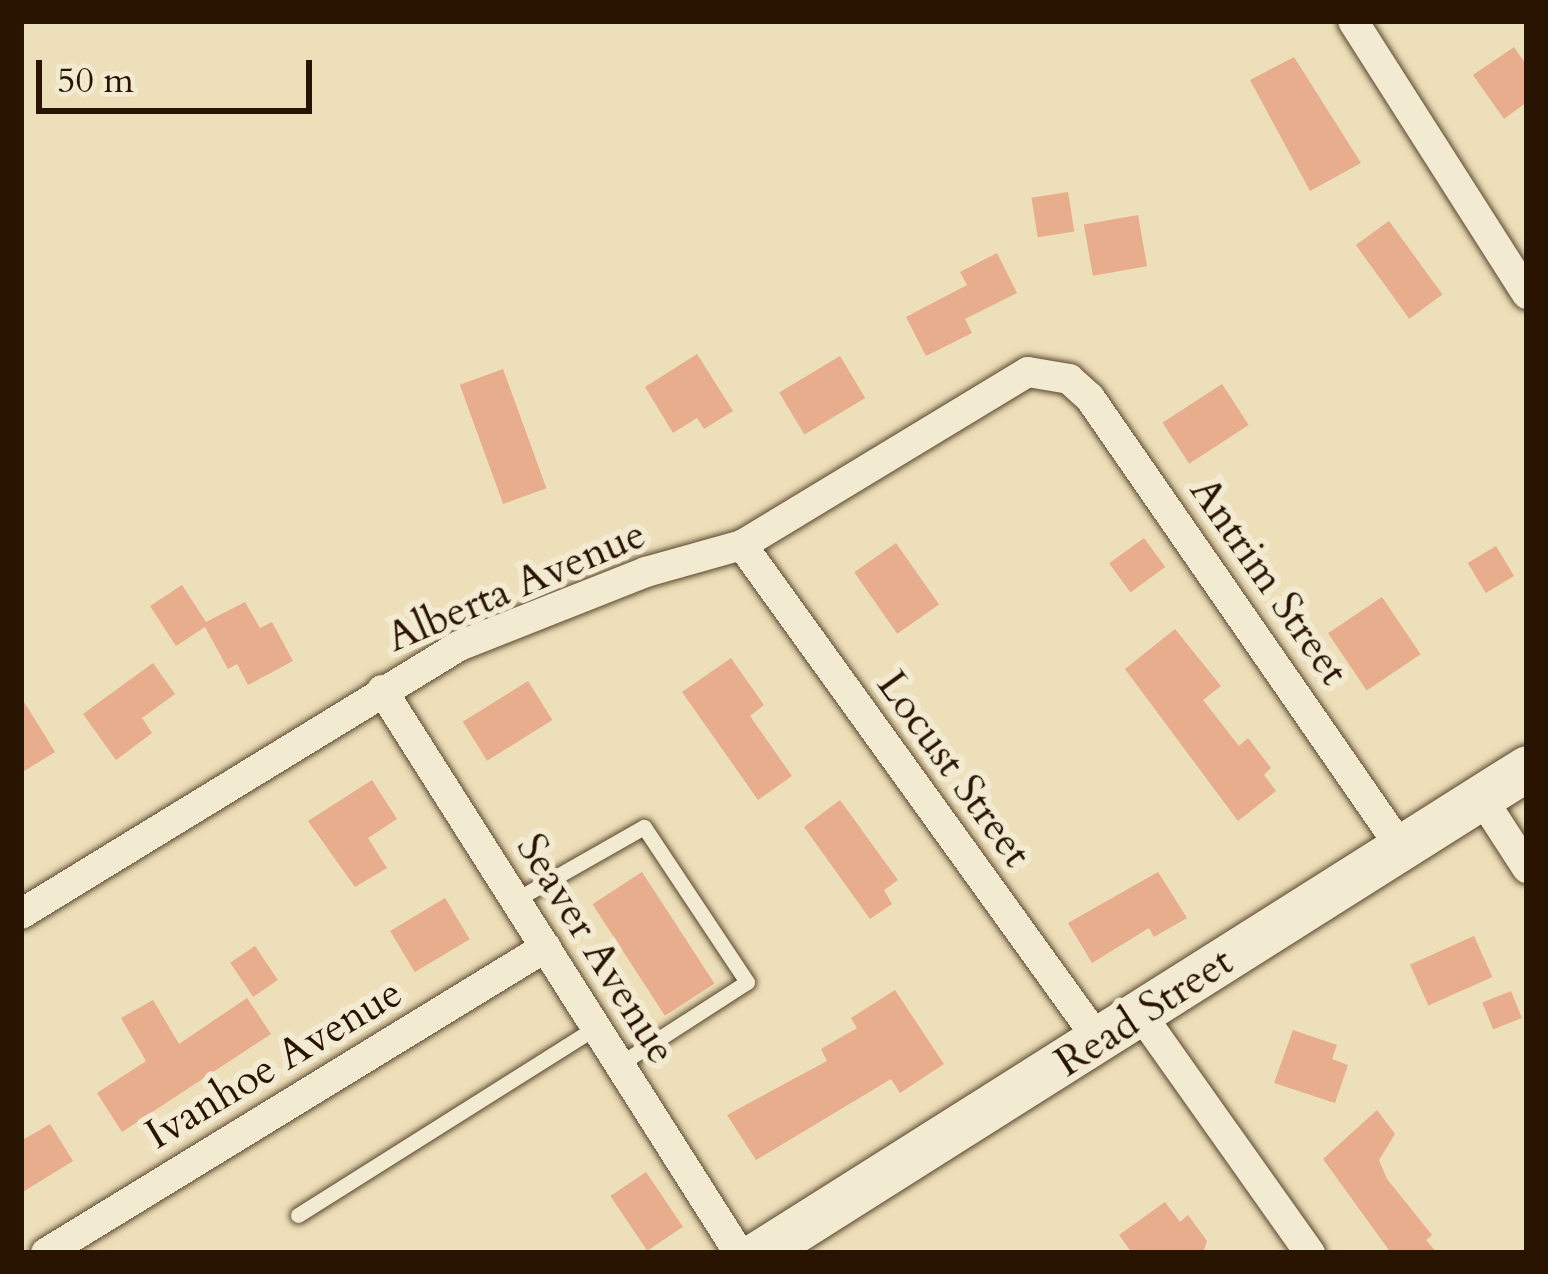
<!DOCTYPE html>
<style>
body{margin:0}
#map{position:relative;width:1548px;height:1274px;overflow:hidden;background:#eddfb9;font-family:Cardo,serif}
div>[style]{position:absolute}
.building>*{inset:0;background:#e7ad8d;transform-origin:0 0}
.roads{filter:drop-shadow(0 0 3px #59472e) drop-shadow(0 0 3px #59472e)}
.service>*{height:15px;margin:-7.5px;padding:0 7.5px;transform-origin:7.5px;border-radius:7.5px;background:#f3ead2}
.minor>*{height:30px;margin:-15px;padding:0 15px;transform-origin:15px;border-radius:15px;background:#f3ead2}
.secondary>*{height:45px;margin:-22.5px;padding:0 22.5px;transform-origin:22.5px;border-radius:22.5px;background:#f3ead2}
span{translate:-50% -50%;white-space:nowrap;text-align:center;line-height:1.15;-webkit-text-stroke:12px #f3ead2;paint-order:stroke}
.street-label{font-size:42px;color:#281400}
.frame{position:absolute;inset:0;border:24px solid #281400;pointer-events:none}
.scale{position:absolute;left:36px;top:60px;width:276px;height:54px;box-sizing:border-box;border:6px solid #281400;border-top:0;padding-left:15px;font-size:36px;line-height:42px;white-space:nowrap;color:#281400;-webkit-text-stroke:9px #f3ead2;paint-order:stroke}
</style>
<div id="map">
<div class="building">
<i style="clip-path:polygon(1514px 47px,1527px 66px,1527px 102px,1504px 119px,1473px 75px)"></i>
<i style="clip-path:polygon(1294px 57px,1361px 163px,1310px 191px,1250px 80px)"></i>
<i style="left:1068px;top:192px;width:40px;height:37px;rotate:81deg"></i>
<i style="left:1138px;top:215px;width:52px;height:55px;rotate:80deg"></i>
<i style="left:1389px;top:221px;width:91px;height:41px;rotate:54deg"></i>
<i style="clip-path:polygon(997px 253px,1017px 293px,965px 319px,972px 333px,926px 356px,906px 317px,967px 285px,960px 272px)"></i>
<i style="clip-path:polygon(697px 354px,733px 411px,704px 429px,697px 418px,673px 433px,645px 387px)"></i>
<i style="left:840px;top:356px;width:49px;height:71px;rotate:59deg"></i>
<i style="left:503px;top:369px;width:127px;height:46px;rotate:70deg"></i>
<i style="left:1222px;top:384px;width:49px;height:71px;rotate:57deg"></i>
<i style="left:1144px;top:538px;width:36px;height:43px;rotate:54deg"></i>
<i style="left:896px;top:543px;width:75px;height:51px;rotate:55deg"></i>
<i style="left:1496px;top:546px;width:35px;height:33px;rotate:59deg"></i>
<i style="clip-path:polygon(182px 585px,206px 622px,245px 602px,260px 628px,272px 622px,293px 661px,248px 685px,237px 664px,228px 669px,205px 627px,176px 646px,150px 606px)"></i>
<i style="left:1382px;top:597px;width:69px;height:65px;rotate:56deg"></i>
<i style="clip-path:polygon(1175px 629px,1221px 686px,1203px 700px,1239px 746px,1248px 738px,1271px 768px,1264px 775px,1276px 791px,1238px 821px,1125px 669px)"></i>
<i style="clip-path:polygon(731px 658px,764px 705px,750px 716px,792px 776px,758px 800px,682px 692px)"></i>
<i style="clip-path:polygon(153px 663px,175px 694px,142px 718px,152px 733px,116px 760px,83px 714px)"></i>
<i style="left:528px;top:681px;width:46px;height:77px;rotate:58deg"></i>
<i style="clip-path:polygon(21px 697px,55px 752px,21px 773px)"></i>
<i style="clip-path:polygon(372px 780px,397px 819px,368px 838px,387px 868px,355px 887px,308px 821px)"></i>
<i style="clip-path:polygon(840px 800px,898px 880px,884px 890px,892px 904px,870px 919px,804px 827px)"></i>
<i style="left:642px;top:872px;width:133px;height:59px;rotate:57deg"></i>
<i style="clip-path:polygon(1158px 872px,1187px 918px,1154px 937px,1149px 928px,1092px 963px,1068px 923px)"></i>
<i style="left:445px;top:898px;width:48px;height:64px;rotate:59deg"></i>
<i style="left:1474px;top:936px;width:45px;height:70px;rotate:66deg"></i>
<i style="left:255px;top:946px;width:41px;height:30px;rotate:56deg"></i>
<i style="clip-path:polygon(895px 990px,944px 1064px,900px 1093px,891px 1079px,756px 1160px,727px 1115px,827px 1061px,821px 1049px,857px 1028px,851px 1018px)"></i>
<i style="left:1511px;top:991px;width:29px;height:31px;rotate:68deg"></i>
<i style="clip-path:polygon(247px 998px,271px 1034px,122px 1132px,97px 1093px,146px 1061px,121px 1018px,153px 1000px,179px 1044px)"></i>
<i style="clip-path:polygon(1293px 1030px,1337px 1045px,1332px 1059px,1348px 1065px,1335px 1103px,1274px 1083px)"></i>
<i style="clip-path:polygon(1377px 1110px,1395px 1134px,1379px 1160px,1387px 1179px,1432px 1235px,1426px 1240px,1437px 1253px,1391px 1253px,1323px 1159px)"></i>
<i style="clip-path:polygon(50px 1124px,73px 1161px,21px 1193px,21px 1141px)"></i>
<i style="left:646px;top:1172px;width:66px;height:43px;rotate:56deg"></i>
<i style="clip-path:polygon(1165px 1202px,1180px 1222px,1188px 1215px,1207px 1241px,1203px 1253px,1132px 1253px,1119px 1235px)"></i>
</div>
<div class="roads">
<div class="service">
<i style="left:517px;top:899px;width:146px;rotate:-29.6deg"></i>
<i style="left:644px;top:827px;width:186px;rotate:56.4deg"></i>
<i style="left:747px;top:982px;width:153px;rotate:147.2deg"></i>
<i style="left:298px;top:1215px;width:351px;rotate:-32.2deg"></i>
</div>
<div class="minor">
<i style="left:1353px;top:21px;width:324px;rotate:57.5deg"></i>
<i style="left:742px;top:545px;width:613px;rotate:54.23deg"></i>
<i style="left:382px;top:690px;width:667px;rotate:57.62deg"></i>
<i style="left:1481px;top:797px;width:85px;rotate:57.1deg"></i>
<i style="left:21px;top:914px;width:513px;rotate:-31.46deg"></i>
<i style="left:459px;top:646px;width:201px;rotate:-21.6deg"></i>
<i style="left:646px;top:572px;width:100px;rotate:-15.7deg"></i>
<i style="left:742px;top:545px;width:334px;rotate:-31.2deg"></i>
<i style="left:1028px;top:372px;width:42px;rotate:9.7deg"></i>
<i style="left:1069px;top:379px;width:28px;rotate:42deg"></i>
<i style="left:1090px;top:398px;width:545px;rotate:55.32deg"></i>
<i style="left:1142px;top:1016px;width:291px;rotate:54.7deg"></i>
<i style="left:46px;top:1253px;width:586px;rotate:-31.47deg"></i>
</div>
<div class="secondary">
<i style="left:759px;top:1253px;width:908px;rotate:-32.27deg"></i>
</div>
</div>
<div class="street-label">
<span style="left:1269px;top:581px;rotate:55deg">Antrim Street</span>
<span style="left:516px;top:586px;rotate:-23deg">Alberta Avenue</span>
<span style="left:954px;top:769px;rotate:54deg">Locust Street</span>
<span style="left:596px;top:949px;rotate:58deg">Seaver Avenue</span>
<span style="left:1144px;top:1012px;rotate:-33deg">Read Street</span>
<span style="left:274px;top:1064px;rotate:-31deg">Ivanhoe Avenue</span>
</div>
<div class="frame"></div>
<div class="scale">50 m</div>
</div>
